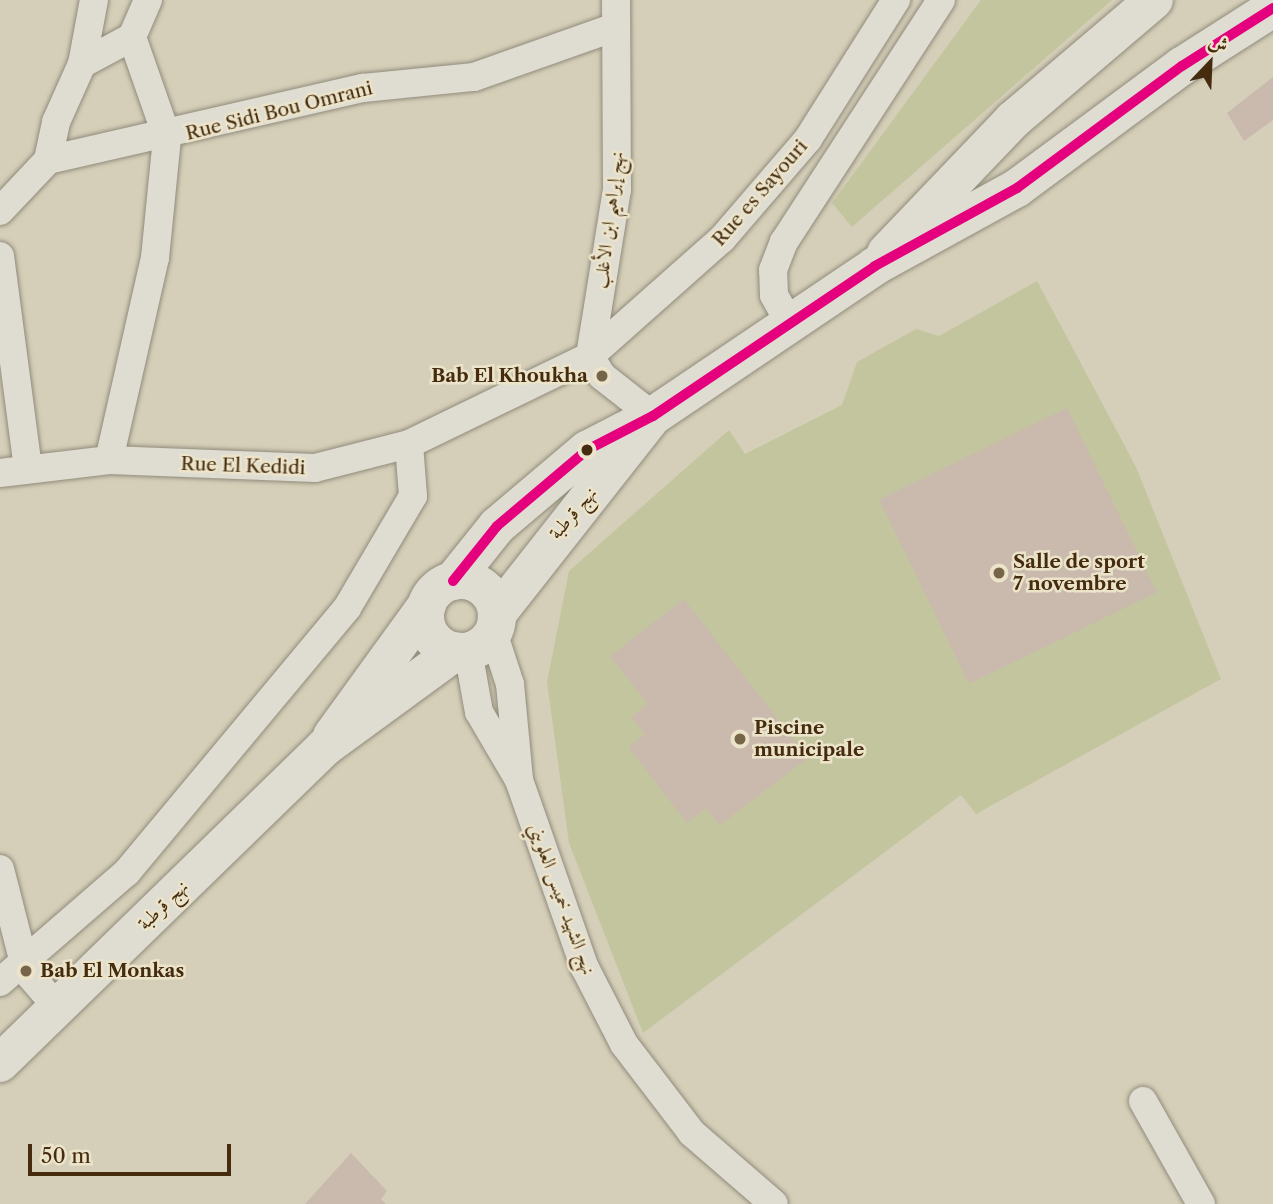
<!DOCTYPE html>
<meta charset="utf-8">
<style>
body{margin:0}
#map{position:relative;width:1273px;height:1204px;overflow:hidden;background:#d5cfb9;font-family:"Libre Caslon Text",Amiri,serif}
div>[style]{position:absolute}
.green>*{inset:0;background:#c3c59e}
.building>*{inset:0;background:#c9baad;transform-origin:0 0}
.roads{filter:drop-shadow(0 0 2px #918b7b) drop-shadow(0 0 2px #918b7b)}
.street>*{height:28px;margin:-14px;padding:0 14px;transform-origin:14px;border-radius:14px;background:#dfdcd1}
.secondary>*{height:38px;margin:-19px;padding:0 19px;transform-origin:19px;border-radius:19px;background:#dfdcd1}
.secondary>.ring{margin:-19px;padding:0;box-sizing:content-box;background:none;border:38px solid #dfdcd1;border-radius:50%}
.bus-1>*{height:10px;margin:-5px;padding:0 5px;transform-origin:5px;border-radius:5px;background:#e5007d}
.dots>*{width:19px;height:19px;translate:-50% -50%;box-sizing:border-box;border:4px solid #ece4ca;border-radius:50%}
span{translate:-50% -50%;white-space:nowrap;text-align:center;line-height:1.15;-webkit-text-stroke:5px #ece4ca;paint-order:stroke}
.street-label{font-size:19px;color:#452c0f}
.poi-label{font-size:19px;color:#452c0f;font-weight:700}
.right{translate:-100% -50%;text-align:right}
.left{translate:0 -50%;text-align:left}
.north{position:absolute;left:1175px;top:28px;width:70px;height:70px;-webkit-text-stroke:5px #ece4ca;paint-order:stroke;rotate:23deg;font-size:19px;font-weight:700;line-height:28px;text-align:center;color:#452c0f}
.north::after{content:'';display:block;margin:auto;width:24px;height:32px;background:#452c0f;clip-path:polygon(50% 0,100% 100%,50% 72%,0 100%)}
.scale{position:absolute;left:28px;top:1144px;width:203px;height:32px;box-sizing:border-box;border:4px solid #452c0f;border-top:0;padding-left:9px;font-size:21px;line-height:24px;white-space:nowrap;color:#452c0f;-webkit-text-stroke:5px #ece4ca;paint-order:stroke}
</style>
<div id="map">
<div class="green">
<i style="clip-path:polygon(981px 0,1112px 0,852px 227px,832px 203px)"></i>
<i style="clip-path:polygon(1037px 281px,1136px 467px,1221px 679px,976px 814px,961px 795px,643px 1033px,569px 843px,547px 682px,569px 571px,729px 430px,745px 454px,842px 405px,857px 362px,916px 329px,939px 336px)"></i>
</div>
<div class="building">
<i style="clip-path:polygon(1273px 77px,1273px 120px,1244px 141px,1227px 113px)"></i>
<i style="left:1067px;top:408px;width:205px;height:209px;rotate:64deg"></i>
<i style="clip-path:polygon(684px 599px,808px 758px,720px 825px,706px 808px,687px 823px,628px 747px,645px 734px,631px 717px,648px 704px,610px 656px)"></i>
<i style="clip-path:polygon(351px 1153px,387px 1191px,381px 1199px,386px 1204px,305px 1204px)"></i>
</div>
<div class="roads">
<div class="street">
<i style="left:82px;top:64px;width:65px;rotate:-79.4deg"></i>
<i style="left:48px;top:160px;width:39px;rotate:-78deg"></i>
<i style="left:56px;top:122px;width:64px;rotate:-65.9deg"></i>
<i style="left:82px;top:64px;width:57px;rotate:-28.4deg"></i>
<i style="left:132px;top:37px;width:40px;rotate:-66.6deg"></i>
<i style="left:0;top:211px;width:70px;rotate:-46.7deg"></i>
<i style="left:48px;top:160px;width:323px;rotate:-12.9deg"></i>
<i style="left:363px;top:88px;width:112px;rotate:-5.7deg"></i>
<i style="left:474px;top:77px;width:150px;rotate:-19.5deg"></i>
<i style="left:0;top:256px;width:215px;rotate:82.5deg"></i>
<i style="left:790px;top:324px;width:33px;rotate:-119deg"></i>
<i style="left:774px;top:295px;width:25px;rotate:-92deg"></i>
<i style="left:773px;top:270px;width:30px;rotate:-69deg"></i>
<i style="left:784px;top:242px;width:288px;rotate:-57deg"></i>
<i style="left:590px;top:356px;width:169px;rotate:-80.8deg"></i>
<i style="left:617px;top:189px;width:189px;rotate:-90.3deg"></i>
<i style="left:590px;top:356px;width:23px;rotate:59deg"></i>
<i style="left:602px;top:376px;width:65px;rotate:38.1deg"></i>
<i style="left:109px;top:460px;width:207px;rotate:-77.2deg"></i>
<i style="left:155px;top:258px;width:122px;rotate:-84.3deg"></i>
<i style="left:167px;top:137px;width:106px;rotate:-109.3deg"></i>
<i style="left:0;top:473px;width:110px;rotate:-6.8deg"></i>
<i style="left:109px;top:460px;width:206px;rotate:2.2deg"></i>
<i style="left:315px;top:468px;width:97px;rotate:-14.3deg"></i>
<i style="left:409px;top:444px;width:201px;rotate:-25.9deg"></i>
<i style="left:590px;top:356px;width:176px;rotate:-41.6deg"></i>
<i style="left:722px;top:239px;width:132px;rotate:-49.3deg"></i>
<i style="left:808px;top:139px;width:165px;rotate:-57.7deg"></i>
<i style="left:493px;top:632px;width:55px;rotate:71.9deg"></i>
<i style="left:510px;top:684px;width:96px;rotate:84.6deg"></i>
<i style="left:468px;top:651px;width:62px;rotate:79.8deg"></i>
<i style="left:479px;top:712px;width:79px;rotate:59.5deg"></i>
<i style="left:519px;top:780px;width:199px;rotate:70.7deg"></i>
<i style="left:585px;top:968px;width:85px;rotate:62.8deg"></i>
<i style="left:624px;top:1044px;width:112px;rotate:52.6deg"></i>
<i style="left:692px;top:1133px;width:108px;rotate:40.9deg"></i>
<i style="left:0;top:869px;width:105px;rotate:75.7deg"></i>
<i style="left:26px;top:971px;width:49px;rotate:49.1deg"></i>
<i style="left:0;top:982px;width:168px;rotate:-40.9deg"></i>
<i style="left:127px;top:872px;width:344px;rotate:-50.2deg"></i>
<i style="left:347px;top:608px;width:130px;rotate:-59.5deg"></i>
<i style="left:413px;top:496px;width:52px;rotate:-94.4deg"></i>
<i style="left:1143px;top:1101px;width:118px;rotate:60.6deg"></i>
</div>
<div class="secondary">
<i style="left:886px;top:253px;width:184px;rotate:-46.3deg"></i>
<i style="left:1013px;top:120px;width:185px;rotate:-40.4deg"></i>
<i class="ring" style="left:425px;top:580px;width:34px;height:34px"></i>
<i style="left:453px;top:581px;width:70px;rotate:-51.3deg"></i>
<i style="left:497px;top:526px;width:118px;rotate:-40.2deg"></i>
<i style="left:587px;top:450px;width:74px;rotate:-27.3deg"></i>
<i style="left:653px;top:416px;width:268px;rotate:-34deg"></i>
<i style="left:875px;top:266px;width:162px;rotate:-28.8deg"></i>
<i style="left:1017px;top:188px;width:205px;rotate:-36.5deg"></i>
<i style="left:1182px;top:66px;width:108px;rotate:-32.5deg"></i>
<i style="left:497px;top:614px;width:246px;rotate:-51.8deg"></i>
<i style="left:332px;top:736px;width:162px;rotate:-54.1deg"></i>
<i style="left:0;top:1063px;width:453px;rotate:-44.2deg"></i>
<i style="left:325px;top:747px;width:162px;rotate:-36.2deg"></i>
</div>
</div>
<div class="bus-1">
<i style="left:453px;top:581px;width:70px;rotate:-51.3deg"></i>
<i style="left:497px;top:526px;width:118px;rotate:-40.2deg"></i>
<i style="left:587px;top:450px;width:74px;rotate:-27.3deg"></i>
<i style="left:653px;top:416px;width:268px;rotate:-34deg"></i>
<i style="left:875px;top:266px;width:162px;rotate:-28.8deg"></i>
<i style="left:1017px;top:188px;width:205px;rotate:-36.5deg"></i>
<i style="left:1182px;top:66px;width:108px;rotate:-32.5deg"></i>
</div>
<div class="dots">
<i style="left:602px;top:376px;background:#77654a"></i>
<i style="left:587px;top:450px;background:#452c0f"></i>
<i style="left:999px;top:573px;background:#77654a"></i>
<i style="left:740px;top:739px;background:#77654a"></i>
<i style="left:26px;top:971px;background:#77654a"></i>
</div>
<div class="street-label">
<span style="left:279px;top:111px;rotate:-14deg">Rue Sidi Bou Omrani</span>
<span style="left:760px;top:193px;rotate:-49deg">Rue es Sayouri</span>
<span style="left:609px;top:220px;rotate:-83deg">نهج إبراهيم ابن الأغلب</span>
<span style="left:243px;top:466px;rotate:2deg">Rue El Kedidi</span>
<span style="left:573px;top:513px;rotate:-49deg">نهج قرطبة</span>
<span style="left:562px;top:899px;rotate:70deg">نهج الشهيد خميس العلويني</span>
<span style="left:163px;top:905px;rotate:-44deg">نهج قرطبة</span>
</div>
<div class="poi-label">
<span class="right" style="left:588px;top:376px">Bab El Khoukha</span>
<span class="left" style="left:1013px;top:573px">Salle de sport<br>7 novembre</span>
<span class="left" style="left:754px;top:739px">Piscine<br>municipale</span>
<span class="left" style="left:40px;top:971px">Bab El Monkas</span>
</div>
<div class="north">ش</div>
<div class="scale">50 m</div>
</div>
